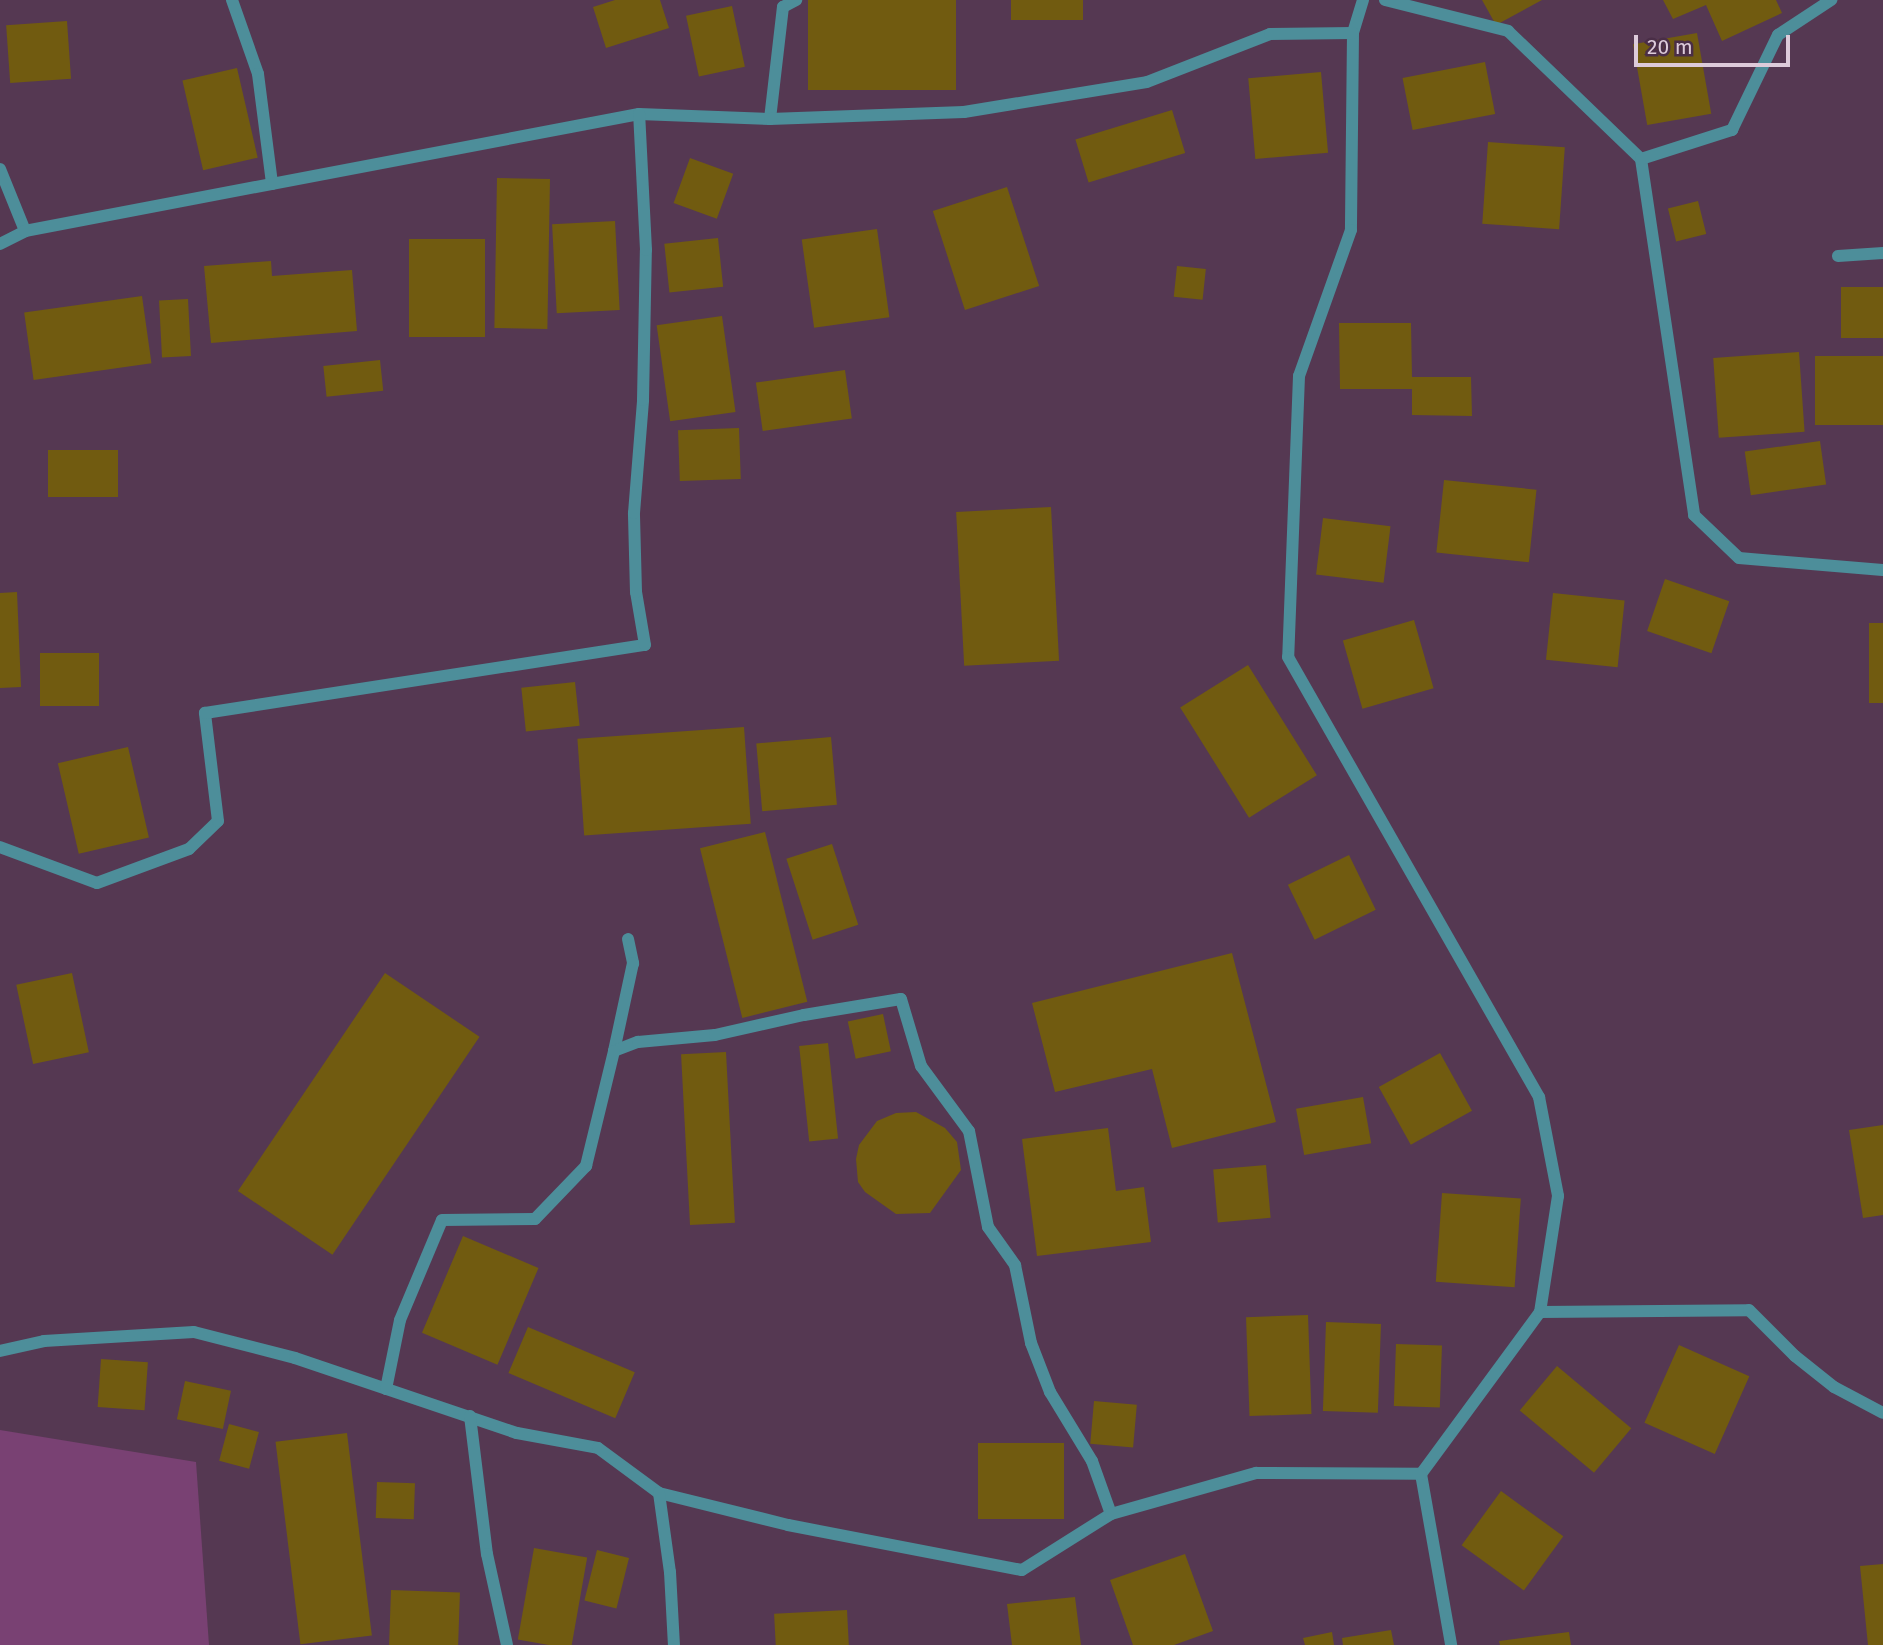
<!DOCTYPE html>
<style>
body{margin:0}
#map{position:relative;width:1883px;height:1645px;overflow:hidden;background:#553852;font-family:"Fira Sans",sans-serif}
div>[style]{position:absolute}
.green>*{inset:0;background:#794173}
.building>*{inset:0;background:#715b10;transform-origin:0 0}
.minor>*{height:12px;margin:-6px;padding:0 6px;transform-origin:6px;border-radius:6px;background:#4d8e9a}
span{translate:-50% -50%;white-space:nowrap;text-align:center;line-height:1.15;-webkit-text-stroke:5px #4a2e47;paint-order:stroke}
.scale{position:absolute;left:1634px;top:35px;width:156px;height:32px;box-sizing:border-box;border:4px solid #ddcbda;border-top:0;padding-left:9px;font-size:21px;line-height:24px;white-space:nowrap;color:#ddcbda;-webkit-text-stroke:5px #4a2e47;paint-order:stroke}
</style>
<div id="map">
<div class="green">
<i style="clip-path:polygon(0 1430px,196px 1462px,209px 1645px,0 1645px)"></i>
</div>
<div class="building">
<i style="clip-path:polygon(615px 0,660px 0,669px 28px,606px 48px,593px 7px)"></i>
<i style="left:808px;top:0;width:148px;height:90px"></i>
<i style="left:1011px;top:0;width:72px;height:20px"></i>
<i style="clip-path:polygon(1482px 0,1542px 0,1496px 25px)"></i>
<i style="clip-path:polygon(1663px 0,1776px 0,1782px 13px,1722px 41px,1706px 5px,1673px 19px)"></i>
<i style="left:732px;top:6px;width:62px;height:47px;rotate:78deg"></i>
<i style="left:67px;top:21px;width:58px;height:61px;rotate:86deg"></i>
<i style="left:1697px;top:33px;width:82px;height:65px;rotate:80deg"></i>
<i style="left:1485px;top:62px;width:53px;height:84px;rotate:79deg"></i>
<i style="left:237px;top:68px;width:92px;height:56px;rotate:77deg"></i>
<i style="left:1321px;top:72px;width:81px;height:73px;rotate:85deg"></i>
<i style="left:1172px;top:110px;width:45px;height:101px;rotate:73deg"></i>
<i style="left:1488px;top:142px;width:77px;height:82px;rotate:4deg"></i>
<i style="left:690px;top:158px;width:46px;height:48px;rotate:20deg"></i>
<i style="left:497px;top:178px;width:53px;height:150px;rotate:1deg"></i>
<i style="left:1007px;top:187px;width:104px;height:78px;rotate:72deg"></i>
<i style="left:1698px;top:201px;width:34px;height:31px;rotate:76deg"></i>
<i style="left:615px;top:221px;width:89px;height:63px;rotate:87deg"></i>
<i style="left:877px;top:229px;width:89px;height:76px;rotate:82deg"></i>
<i style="left:718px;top:238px;width:49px;height:54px;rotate:84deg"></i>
<i style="left:409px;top:239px;width:76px;height:98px"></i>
<i style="clip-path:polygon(271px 261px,272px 276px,352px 270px,357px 331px,211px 343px,204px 266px)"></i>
<i style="left:1177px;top:266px;width:29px;height:31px;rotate:6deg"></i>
<i style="left:1883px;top:287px;width:51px;height:42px;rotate:90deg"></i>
<i style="left:142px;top:296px;width:68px;height:119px;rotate:82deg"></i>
<i style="left:188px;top:299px;width:57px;height:29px;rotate:87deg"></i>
<i style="left:722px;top:316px;width:97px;height:66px;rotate:82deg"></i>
<i style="clip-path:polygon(1339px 323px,1411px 323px,1412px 377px,1471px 377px,1472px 416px,1412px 415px,1412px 389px,1340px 389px)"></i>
<i style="left:1799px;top:352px;width:80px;height:86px;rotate:86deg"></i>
<i style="left:1815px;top:356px;width:68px;height:69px"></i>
<i style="left:380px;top:360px;width:31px;height:57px;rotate:84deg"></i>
<i style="left:845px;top:370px;width:49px;height:90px;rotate:82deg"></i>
<i style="left:739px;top:428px;width:51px;height:61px;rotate:88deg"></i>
<i style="left:1820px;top:441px;width:44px;height:76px;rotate:82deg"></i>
<i style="left:118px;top:450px;width:47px;height:70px;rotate:90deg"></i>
<i style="left:1444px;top:480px;width:93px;height:73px;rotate:6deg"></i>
<i style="left:1051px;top:507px;width:154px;height:95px;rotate:87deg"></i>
<i style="left:1323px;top:518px;width:68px;height:57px;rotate:7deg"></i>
<i style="left:1665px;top:579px;width:68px;height:55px;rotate:19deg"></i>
<i style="clip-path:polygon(17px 592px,21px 687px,0 688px,0 593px)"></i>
<i style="left:1553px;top:593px;width:72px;height:67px;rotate:6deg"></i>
<i style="left:1414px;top:620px;width:71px;height:74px;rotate:74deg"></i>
<i style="left:1869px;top:623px;width:14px;height:80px"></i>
<i style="left:40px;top:653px;width:59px;height:53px"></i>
<i style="left:1248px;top:665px;width:130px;height:80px;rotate:58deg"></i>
<i style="left:575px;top:682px;width:44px;height:54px;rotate:84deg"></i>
<i style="left:744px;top:727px;width:97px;height:167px;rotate:86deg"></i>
<i style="left:831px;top:737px;width:68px;height:75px;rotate:85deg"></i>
<i style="left:128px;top:747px;width:93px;height:72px;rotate:77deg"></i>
<i style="left:765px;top:832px;width:175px;height:67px;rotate:76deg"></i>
<i style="left:832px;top:844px;width:85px;height:48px;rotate:72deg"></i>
<i style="left:1349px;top:855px;width:61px;height:68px;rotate:64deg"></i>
<i style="clip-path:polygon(1232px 953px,1276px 1122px,1172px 1148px,1152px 1069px,1055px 1092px,1032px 1003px)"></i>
<i style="left:72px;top:973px;width:81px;height:57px;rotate:78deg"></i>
<i style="left:385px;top:973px;width:114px;height:263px;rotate:34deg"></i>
<i style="left:883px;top:1014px;width:38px;height:36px;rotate:78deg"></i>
<i style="left:828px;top:1043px;width:96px;height:29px;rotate:84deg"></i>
<i style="left:726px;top:1052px;width:171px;height:45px;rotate:87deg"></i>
<i style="left:1440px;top:1053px;width:66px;height:70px;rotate:61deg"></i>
<i style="left:1363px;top:1097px;width:47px;height:68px;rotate:80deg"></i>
<i style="clip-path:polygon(916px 1112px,945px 1128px,957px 1142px,961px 1170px,930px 1213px,896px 1214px,865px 1192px,858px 1182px,856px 1159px,859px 1145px,877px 1121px,896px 1113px)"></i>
<i style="clip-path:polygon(1883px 1125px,1883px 1215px,1863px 1218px,1849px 1130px)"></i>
<i style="clip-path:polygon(1108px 1128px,1116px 1191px,1144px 1187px,1151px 1242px,1037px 1256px,1022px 1139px)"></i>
<i style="left:1266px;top:1165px;width:53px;height:53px;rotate:85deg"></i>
<i style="left:1442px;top:1193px;width:79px;height:89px;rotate:4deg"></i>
<i style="left:463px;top:1236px;width:82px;height:105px;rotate:23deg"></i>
<i style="left:1308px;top:1315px;width:99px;height:62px;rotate:88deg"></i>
<i style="left:1326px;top:1322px;width:55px;height:89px;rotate:2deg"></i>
<i style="left:528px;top:1327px;width:116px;height:50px;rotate:23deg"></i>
<i style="left:1396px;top:1344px;width:46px;height:62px;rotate:2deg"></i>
<i style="left:1679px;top:1345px;width:77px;height:85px;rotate:24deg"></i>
<i style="left:101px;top:1359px;width:47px;height:48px;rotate:4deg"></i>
<i style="left:1557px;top:1366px;width:97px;height:58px;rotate:40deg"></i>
<i style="left:185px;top:1381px;width:47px;height:39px;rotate:12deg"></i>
<i style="left:1094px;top:1401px;width:43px;height:43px;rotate:5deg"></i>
<i style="left:229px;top:1424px;width:31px;height:38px;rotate:15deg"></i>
<i style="left:347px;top:1433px;width:204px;height:72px;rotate:83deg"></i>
<i style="left:978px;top:1443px;width:86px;height:76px"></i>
<i style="left:377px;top:1482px;width:38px;height:36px;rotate:2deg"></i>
<i style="left:1501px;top:1491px;width:77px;height:67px;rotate:36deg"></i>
<i style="left:534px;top:1548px;width:54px;height:93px;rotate:10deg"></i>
<i style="left:597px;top:1550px;width:33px;height:52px;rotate:14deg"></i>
<i style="clip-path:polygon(1185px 1554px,1213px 1631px,1174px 1645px,1133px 1645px,1110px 1580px)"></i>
<i style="clip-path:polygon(1883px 1564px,1883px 1645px,1868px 1645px,1860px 1566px)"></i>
<i style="left:391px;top:1590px;width:69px;height:55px;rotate:2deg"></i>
<i style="clip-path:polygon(1075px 1597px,1081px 1645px,1012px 1645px,1007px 1604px)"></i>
<i style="left:847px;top:1610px;width:35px;height:73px;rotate:87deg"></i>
<i style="clip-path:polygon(1391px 1630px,1394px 1645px,1343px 1645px,1342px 1638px)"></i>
<i style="clip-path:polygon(1332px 1632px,1334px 1645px,1305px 1645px,1303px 1638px)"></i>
<i style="clip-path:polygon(1569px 1632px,1571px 1645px,1500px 1645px,1499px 1641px)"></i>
</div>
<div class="minor">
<i style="left:232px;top:0;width:78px;rotate:70.6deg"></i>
<i style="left:258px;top:74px;width:111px;rotate:82.7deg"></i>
<i style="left:1363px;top:0;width:34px;rotate:107deg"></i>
<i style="left:1353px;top:33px;width:197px;rotate:90.6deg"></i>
<i style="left:1351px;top:230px;width:155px;rotate:109.6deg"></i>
<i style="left:1299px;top:376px;width:281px;rotate:92.2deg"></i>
<i style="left:1288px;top:657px;width:507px;rotate:60.3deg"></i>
<i style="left:1539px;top:1097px;width:101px;rotate:79.1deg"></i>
<i style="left:1558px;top:1196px;width:117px;rotate:98.8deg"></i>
<i style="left:1540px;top:1312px;width:201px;rotate:126.3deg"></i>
<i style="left:1421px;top:1474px;width:174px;rotate:80deg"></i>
<i style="left:1385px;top:0;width:127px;rotate:14.1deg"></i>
<i style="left:1508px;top:31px;width:185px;rotate:43.9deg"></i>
<i style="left:1641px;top:159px;width:360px;rotate:81.5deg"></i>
<i style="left:1694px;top:515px;width:62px;rotate:43.7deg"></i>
<i style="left:1739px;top:558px;width:144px;rotate:4.8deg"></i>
<i style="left:770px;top:119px;width:113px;rotate:-83.4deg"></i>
<i style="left:783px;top:7px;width:15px;rotate:-28deg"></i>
<i style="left:1641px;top:159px;width:96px;rotate:-17.7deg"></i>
<i style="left:1732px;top:130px;width:106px;rotate:-64.2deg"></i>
<i style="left:1778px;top:35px;width:64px;rotate:-33.4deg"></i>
<i style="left:0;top:169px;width:67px;rotate:68deg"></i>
<i style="left:0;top:244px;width:28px;rotate:-27deg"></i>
<i style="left:25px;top:231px;width:625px;rotate:-10.79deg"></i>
<i style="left:639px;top:114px;width:131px;rotate:2.2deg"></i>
<i style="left:770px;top:119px;width:194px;rotate:-2.1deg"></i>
<i style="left:964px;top:112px;width:185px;rotate:-9.3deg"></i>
<i style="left:1147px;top:82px;width:132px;rotate:-21.3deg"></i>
<i style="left:1270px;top:34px;width:83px;rotate:-0.7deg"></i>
<i style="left:1838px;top:256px;width:45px;rotate:-3.8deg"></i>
<i style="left:0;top:847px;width:103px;rotate:20.4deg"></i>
<i style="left:97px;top:883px;width:98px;rotate:-20.3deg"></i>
<i style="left:189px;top:849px;width:40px;rotate:-44deg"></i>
<i style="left:218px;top:821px;width:109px;rotate:-96.9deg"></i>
<i style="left:205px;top:713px;width:445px;rotate:-8.8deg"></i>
<i style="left:645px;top:645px;width:54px;rotate:-99.6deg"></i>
<i style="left:636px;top:592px;width:79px;rotate:-91.5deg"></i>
<i style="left:634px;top:513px;width:113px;rotate:-85.4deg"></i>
<i style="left:643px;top:400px;width:150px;rotate:-88.9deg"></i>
<i style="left:646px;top:250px;width:136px;rotate:-92.9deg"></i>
<i style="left:628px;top:939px;width:25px;rotate:78deg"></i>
<i style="left:633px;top:963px;width:90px;rotate:102.2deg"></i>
<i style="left:614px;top:1051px;width:26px;rotate:-21deg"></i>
<i style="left:638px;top:1042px;width:77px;rotate:-5.2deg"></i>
<i style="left:715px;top:1035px;width:91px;rotate:-12.7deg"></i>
<i style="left:804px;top:1015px;width:98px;rotate:-9.4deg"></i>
<i style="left:901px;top:999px;width:70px;rotate:73.4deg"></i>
<i style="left:921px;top:1066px;width:81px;rotate:53.6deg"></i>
<i style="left:969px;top:1131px;width:98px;rotate:78.8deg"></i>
<i style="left:988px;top:1227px;width:47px;rotate:54.6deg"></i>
<i style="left:1015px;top:1265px;width:80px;rotate:78.4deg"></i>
<i style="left:1031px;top:1343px;width:53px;rotate:68.8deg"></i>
<i style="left:1050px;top:1392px;width:81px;rotate:58.7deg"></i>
<i style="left:1092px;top:1461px;width:56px;rotate:70.3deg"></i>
<i style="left:1540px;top:1312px;width:209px;rotate:-0.5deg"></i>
<i style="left:1749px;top:1310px;width:65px;rotate:45deg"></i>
<i style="left:1795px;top:1356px;width:50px;rotate:38.5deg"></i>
<i style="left:1834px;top:1387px;width:55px;rotate:28deg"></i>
<i style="left:0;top:1351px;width:45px;rotate:-12.8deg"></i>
<i style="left:44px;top:1341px;width:150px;rotate:-3.4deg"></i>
<i style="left:194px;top:1332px;width:104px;rotate:14.4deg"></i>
<i style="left:295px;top:1358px;width:234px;rotate:18.7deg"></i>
<i style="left:517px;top:1433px;width:82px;rotate:10.5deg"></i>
<i style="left:598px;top:1448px;width:76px;rotate:36.4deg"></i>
<i style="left:659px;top:1493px;width:133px;rotate:13.9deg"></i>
<i style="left:788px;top:1525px;width:238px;rotate:10.9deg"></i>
<i style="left:1022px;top:1570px;width:105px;rotate:-32.2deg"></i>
<i style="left:1111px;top:1514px;width:151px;rotate:-15.8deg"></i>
<i style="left:1256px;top:1473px;width:165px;rotate:0.3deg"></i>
<i style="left:386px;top:1389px;width:70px;rotate:-78.5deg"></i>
<i style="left:400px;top:1320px;width:108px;rotate:-67.2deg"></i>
<i style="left:442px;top:1220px;width:93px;rotate:-0.6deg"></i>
<i style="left:535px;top:1219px;width:74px;rotate:-46.1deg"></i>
<i style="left:586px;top:1166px;width:118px;rotate:-76.3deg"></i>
<i style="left:470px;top:1416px;width:139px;rotate:83deg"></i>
<i style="left:487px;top:1554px;width:93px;rotate:77.6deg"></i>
<i style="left:659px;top:1493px;width:80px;rotate:82.1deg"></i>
<i style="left:670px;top:1572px;width:73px;rotate:86.9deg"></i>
</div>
<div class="scale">20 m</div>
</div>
